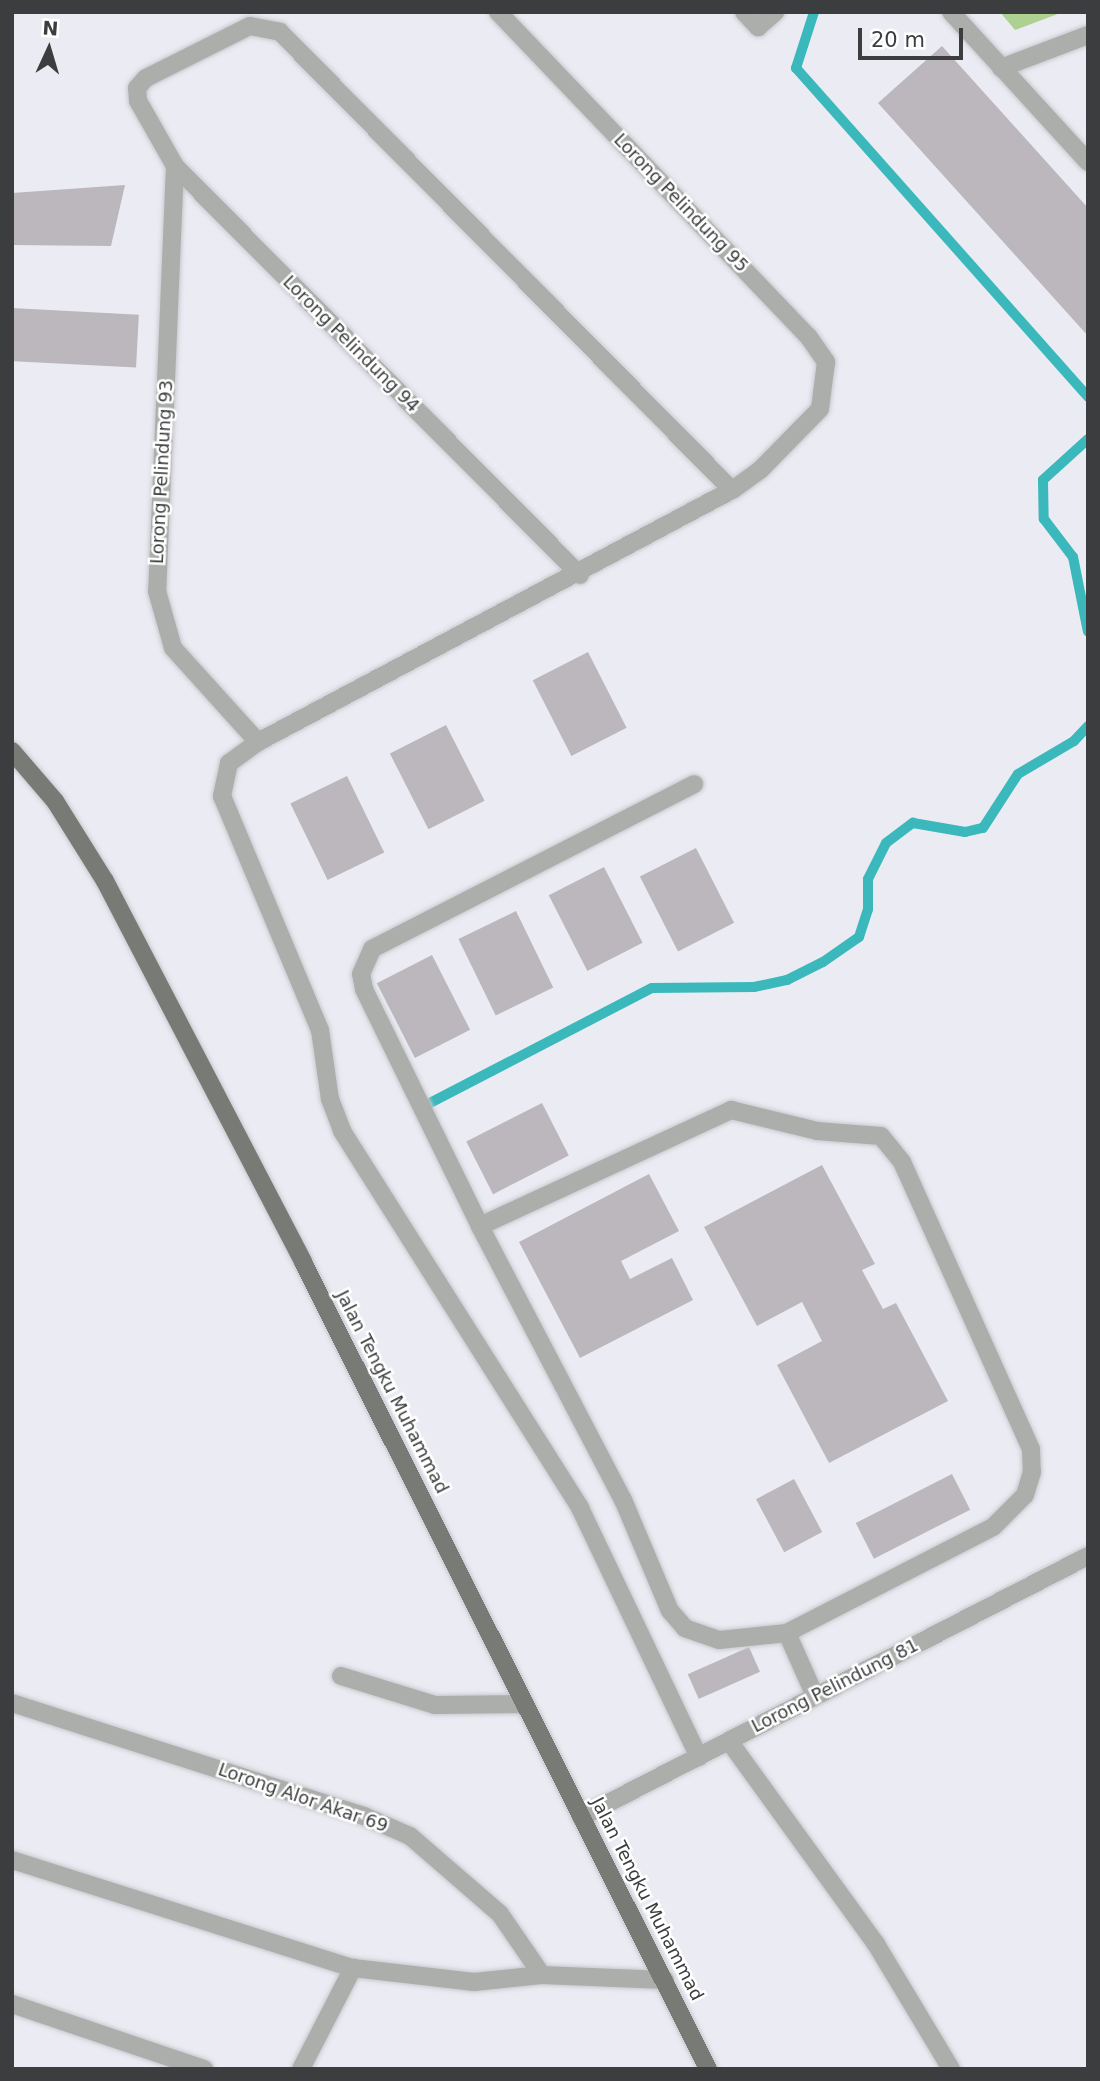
<!DOCTYPE html>
<style>
body{margin:0}
#map{position:relative;width:1100px;height:2081px;overflow:hidden;background:#ebecf3;font-family:"DejaVu Sans",sans-serif}
div>[style]{position:absolute}
.green>*{inset:0;background:#add191}
.stream>*{height:10px;margin:-5px;padding:0 5px;transform-origin:5px;border-radius:5px;background:#3ab8bc}
.building>*{inset:0;background:#bbb7bd;transform-origin:0 0}
.roads{filter:drop-shadow(0 0 2px #c8c9cf) drop-shadow(0 0 2px #c8c9cf)}
.minor>*{height:18px;margin:-9px;padding:0 9px;transform-origin:9px;border-radius:9px;background:#acaeab}
.major>*{height:18px;margin:-9px;padding:0 9px;transform-origin:9px;border-radius:9px;background:#777a75}
span{translate:-50% -50%;white-space:nowrap;text-align:center;line-height:1.15;-webkit-text-stroke:5px #fff;paint-order:stroke}
.street-label{font-size:18px;color:#3c3d3f}
.frame{position:absolute;inset:0;border:14px solid #3c3d3f;pointer-events:none}
.north{position:absolute;left:14px;top:14px;width:70px;height:70px;-webkit-text-stroke:5px #fff;paint-order:stroke;rotate:4deg;font-size:19px;font-weight:700;line-height:28px;text-align:center;color:#3c3d3f}
.north::after{content:'';display:block;margin:auto;width:24px;height:32px;background:#3c3d3f;clip-path:polygon(50% 0,100% 100%,50% 72%,0 100%)}
.scale{position:absolute;left:858px;top:28px;width:105px;height:32px;box-sizing:border-box;border:4px solid #3c3d3f;border-top:0;padding-left:9px;font-size:21px;line-height:24px;white-space:nowrap;color:#3c3d3f;-webkit-text-stroke:5px #fff;paint-order:stroke}
</style>
<div id="map">
<div class="green">
<i style="clip-path:polygon(1000px 12px,1063px 12px,1015px 30px)"></i>
</div>
<div class="stream">
<i style="left:814px;top:12px;width:59px;rotate:107.8deg"></i>
<i style="left:796px;top:68px;width:440px;rotate:48.4deg"></i>
<i style="left:1088px;top:439px;width:61px;rotate:137.7deg"></i>
<i style="left:1043px;top:480px;width:39px;rotate:89deg"></i>
<i style="left:1044px;top:519px;width:48px;rotate:52.7deg"></i>
<i style="left:1073px;top:557px;width:76px;rotate:78.7deg"></i>
<i style="left:428px;top:1104px;width:252px;rotate:-27.4deg"></i>
<i style="left:652px;top:988px;width:102px;rotate:-0.6deg"></i>
<i style="left:754px;top:987px;width:34px;rotate:-12deg"></i>
<i style="left:787px;top:980px;width:40px;rotate:-26.6deg"></i>
<i style="left:823px;top:962px;width:44px;rotate:-34.8deg"></i>
<i style="left:859px;top:937px;width:29px;rotate:-72deg"></i>
<i style="left:868px;top:909px;width:30px;rotate:-90deg"></i>
<i style="left:868px;top:879px;width:40px;rotate:-63.4deg"></i>
<i style="left:886px;top:843px;width:34px;rotate:-37deg"></i>
<i style="left:913px;top:823px;width:53px;rotate:9.8deg"></i>
<i style="left:965px;top:832px;width:18px;rotate:-13deg"></i>
<i style="left:983px;top:828px;width:64px;rotate:-57.1deg"></i>
<i style="left:1018px;top:774px;width:65px;rotate:-30.5deg"></i>
<i style="left:1074px;top:741px;width:21px;rotate:-47deg"></i>
</div>
<div class="building">
<i style="clip-path:polygon(942px 46px,1088px 208px,1088px 336px,878px 103px)"></i>
<i style="clip-path:polygon(125px 185px,111px 246px,12px 245px,12px 193px)"></i>
<i style="left:12px;top:308px;width:127px;height:53px;rotate:3deg"></i>
<i style="left:588px;top:652px;width:85px;height:62px;rotate:63deg"></i>
<i style="left:446px;top:725px;width:85px;height:63px;rotate:63deg"></i>
<i style="left:347px;top:776px;width:85px;height:63px;rotate:64deg"></i>
<i style="left:696px;top:848px;width:84px;height:63px;rotate:63deg"></i>
<i style="left:604px;top:867px;width:85px;height:62px;rotate:63deg"></i>
<i style="left:516px;top:911px;width:85px;height:64px;rotate:64deg"></i>
<i style="left:432px;top:955px;width:84px;height:62px;rotate:63deg"></i>
<i style="left:542px;top:1103px;width:59px;height:85px;rotate:63deg"></i>
<i style="clip-path:polygon(822px 1165px,875px 1264px,862px 1270px,883px 1309px,896px 1303px,948px 1401px,829px 1463px,777px 1365px,822px 1341px,802px 1302px,757px 1326px,704px 1227px)"></i>
<i style="clip-path:polygon(649px 1174px,679px 1231px,621px 1261px,630px 1279px,672px 1258px,693px 1300px,580px 1358px,519px 1242px)"></i>
<i style="left:952px;top:1474px;width:40px;height:108px;rotate:63deg"></i>
<i style="left:794px;top:1479px;width:60px;height:43px;rotate:62deg"></i>
<i style="left:749px;top:1647px;width:27px;height:67px;rotate:66deg"></i>
</div>
<div class="roads">
<div class="minor">
<i style="left:498px;top:12px;width:448px;rotate:46.3deg"></i>
<i style="left:808px;top:336px;width:32px;rotate:55deg"></i>
<i style="left:826px;top:362px;width:47px;rotate:97.3deg"></i>
<i style="left:820px;top:409px;width:86px;rotate:134.5deg"></i>
<i style="left:760px;top:470px;width:34px;rotate:144deg"></i>
<i style="left:732px;top:490px;width:537px;rotate:152deg"></i>
<i style="left:258px;top:742px;width:36px;rotate:144deg"></i>
<i style="left:229px;top:763px;width:34px;rotate:102deg"></i>
<i style="left:222px;top:796px;width:254px;rotate:67.3deg"></i>
<i style="left:320px;top:1030px;width:70px;rotate:81.8deg"></i>
<i style="left:330px;top:1099px;width:34px;rotate:69deg"></i>
<i style="left:342px;top:1131px;width:446px;rotate:57.7deg"></i>
<i style="left:580px;top:1508px;width:276px;rotate:64.5deg"></i>
<i style="left:744px;top:12px;width:21px;rotate:47deg"></i>
<i style="left:758px;top:27px;width:23px;rotate:-41deg"></i>
<i style="left:951px;top:12px;width:203px;rotate:47.6deg"></i>
<i style="left:1001px;top:68px;width:93px;rotate:-20.8deg"></i>
<i style="left:175px;top:166px;width:425px;rotate:92.4deg"></i>
<i style="left:157px;top:591px;width:59px;rotate:74.3deg"></i>
<i style="left:173px;top:648px;width:127px;rotate:47.9deg"></i>
<i style="left:580px;top:575px;width:576px;rotate:-134.72deg"></i>
<i style="left:175px;top:166px;width:75px;rotate:-119.6deg"></i>
<i style="left:138px;top:101px;width:13px;rotate:-94deg"></i>
<i style="left:137px;top:88px;width:13px;rotate:-48deg"></i>
<i style="left:146px;top:78px;width:116px;rotate:-26.6deg"></i>
<i style="left:250px;top:26px;width:31px;rotate:11deg"></i>
<i style="left:280px;top:32px;width:643px;rotate:45.38deg"></i>
<i style="left:480px;top:1226px;width:277px;rotate:-24.8deg"></i>
<i style="left:731px;top:1110px;width:89px;rotate:13.7deg"></i>
<i style="left:817px;top:1131px;width:64px;rotate:4.5deg"></i>
<i style="left:881px;top:1136px;width:33px;rotate:51deg"></i>
<i style="left:902px;top:1162px;width:315px;rotate:65.8deg"></i>
<i style="left:1031px;top:1449px;width:23px;rotate:88deg"></i>
<i style="left:1032px;top:1472px;width:24px;rotate:107deg"></i>
<i style="left:1025px;top:1495px;width:45px;rotate:135deg"></i>
<i style="left:993px;top:1527px;width:232px;rotate:152.8deg"></i>
<i style="left:787px;top:1633px;width:68px;rotate:174.1deg"></i>
<i style="left:719px;top:1640px;width:36px;rotate:-161deg"></i>
<i style="left:685px;top:1628px;width:23px;rotate:-131deg"></i>
<i style="left:670px;top:1611px;width:121px;rotate:-112.9deg"></i>
<i style="left:623px;top:1500px;width:309px;rotate:-117.6deg"></i>
<i style="left:480px;top:1226px;width:264px;rotate:-116.1deg"></i>
<i style="left:364px;top:989px;width:15px;rotate:-101deg"></i>
<i style="left:361px;top:974px;width:27px;rotate:-66deg"></i>
<i style="left:372px;top:949px;width:362px;rotate:-27.1deg"></i>
<i style="left:787px;top:1633px;width:69px;rotate:66deg"></i>
<i style="left:341px;top:1676px;width:98px;rotate:17.1deg"></i>
<i style="left:435px;top:1705px;width:90px;rotate:-0.6deg"></i>
<i style="left:12px;top:1703px;width:370px;rotate:17.8deg"></i>
<i style="left:364px;top:1816px;width:50px;rotate:23.5deg"></i>
<i style="left:410px;top:1836px;width:119px;rotate:40.9deg"></i>
<i style="left:500px;top:1914px;width:74px;rotate:55.5deg"></i>
<i style="left:729px;top:1741px;width:251px;rotate:54.1deg"></i>
<i style="left:876px;top:1944px;width:146px;rotate:59deg"></i>
<i style="left:581px;top:1817px;width:570px;rotate:-27.24deg"></i>
<i style="left:12px;top:1860px;width:358px;rotate:17.6deg"></i>
<i style="left:353px;top:1968px;width:122px;rotate:6.6deg"></i>
<i style="left:474px;top:1982px;width:68px;rotate:-5.9deg"></i>
<i style="left:542px;top:1975px;width:123px;rotate:2.3deg"></i>
<i style="left:12px;top:2004px;width:203px;rotate:18.7deg"></i>
<i style="left:301px;top:2069px;width:114px;rotate:-62.8deg"></i>
</div>
<div class="major">
<i style="left:12px;top:751px;width:66px;rotate:49.3deg"></i>
<i style="left:55px;top:801px;width:94px;rotate:58deg"></i>
<i style="left:105px;top:881px;width:429px;rotate:62.5deg"></i>
<i style="left:303px;top:1262px;width:903px;rotate:63.35deg"></i>
</div>
</div>
<div class="street-label">
<span style="left:681px;top:203px;rotate:46deg">Lorong Pelindung 95</span>
<span style="left:351px;top:344px;rotate:45deg">Lorong Pelindung 94</span>
<span style="left:162px;top:472px;rotate:-87deg">Lorong Pelindung 93</span>
<span style="left:392px;top:1392px;rotate:63deg">Jalan Tengku Muhammad</span>
<span style="left:835px;top:1686px;rotate:-27deg">Lorong Pelindung 81</span>
<span style="left:303px;top:1798px;rotate:19deg">Lorong Alor Akar 69</span>
<span style="left:647px;top:1899px;rotate:63deg">Jalan Tengku Muhammad</span>
</div>
<div class="frame"></div>
<div class="north">N</div>
<div class="scale">20 m</div>
</div>
